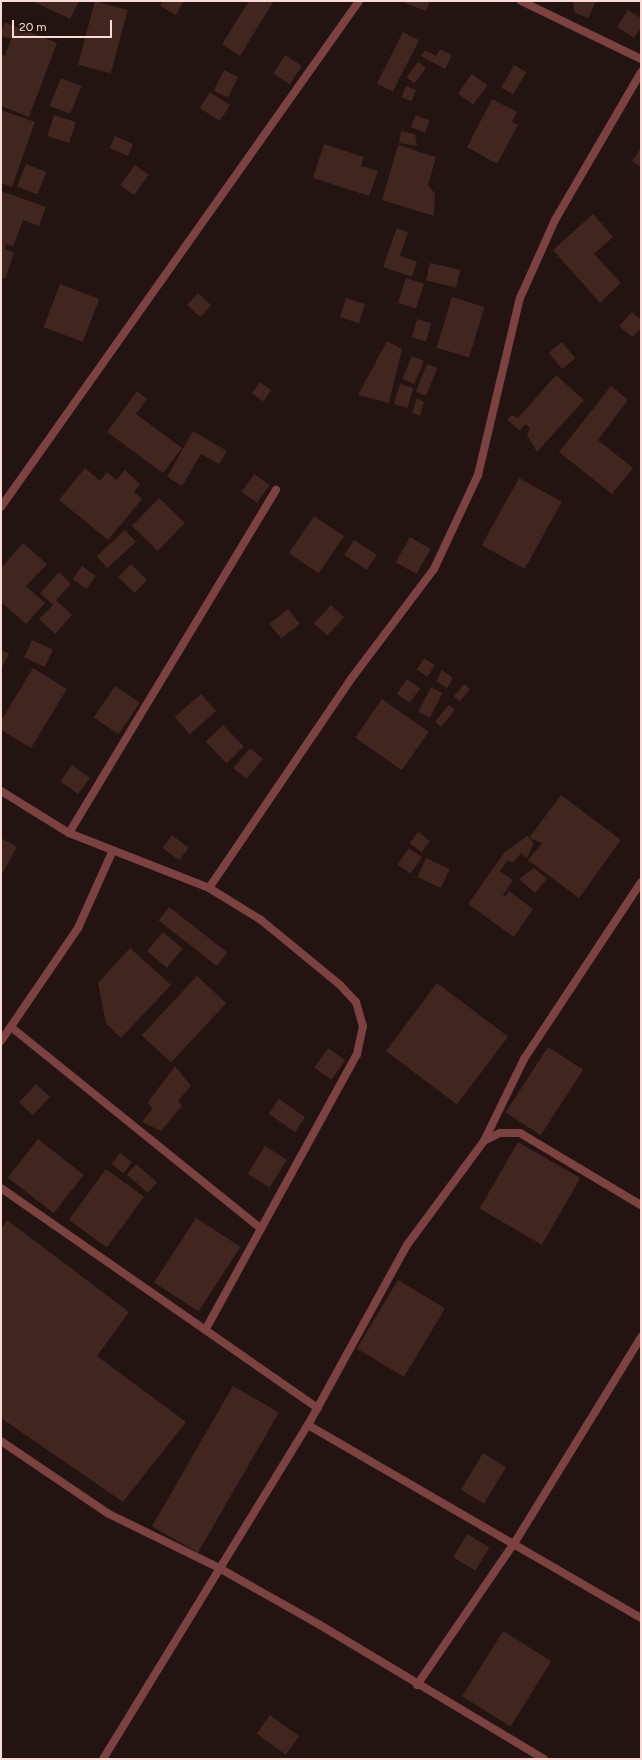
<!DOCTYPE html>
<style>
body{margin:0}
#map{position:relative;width:642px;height:1760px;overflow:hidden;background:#231311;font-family:Figtree,sans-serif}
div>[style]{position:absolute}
.building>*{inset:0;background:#41251f;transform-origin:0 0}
.street>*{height:8px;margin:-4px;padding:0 4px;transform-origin:4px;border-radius:4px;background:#7c4242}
span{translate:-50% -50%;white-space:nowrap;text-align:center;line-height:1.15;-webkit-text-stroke:3.5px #231311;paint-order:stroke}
.frame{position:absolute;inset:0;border:2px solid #fadad7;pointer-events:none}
.scale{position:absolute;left:12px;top:20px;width:100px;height:18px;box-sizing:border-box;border:2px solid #fadad7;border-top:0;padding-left:5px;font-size:12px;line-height:14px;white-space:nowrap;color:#fadad7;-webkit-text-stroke:3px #231311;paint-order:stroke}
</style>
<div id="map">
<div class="building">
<i style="clip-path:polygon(32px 1px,79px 1px,70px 19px)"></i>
<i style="left:95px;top:1px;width:34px;height:66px;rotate:15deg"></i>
<i style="clip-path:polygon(163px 1px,184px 1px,176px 15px,160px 6px)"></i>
<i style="clip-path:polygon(249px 1px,274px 1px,240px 56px,222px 44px)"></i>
<i style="clip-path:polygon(406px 1px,430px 1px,426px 11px,405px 3px)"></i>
<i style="clip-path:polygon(573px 1px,596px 1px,588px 18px,574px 12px)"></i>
<i style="clip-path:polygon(628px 10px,641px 18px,641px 27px,634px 38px,617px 27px)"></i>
<i style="clip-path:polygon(4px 22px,57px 43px,29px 117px,1px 106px,1px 54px,5px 56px,11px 39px,1px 36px)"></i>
<i style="left:403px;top:32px;width:18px;height:58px;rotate:27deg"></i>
<i style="clip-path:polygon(440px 49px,452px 55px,445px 69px,421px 56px,425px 50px,436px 56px)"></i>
<i style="left:285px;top:55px;width:20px;height:22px;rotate:33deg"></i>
<i style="left:418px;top:62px;width:10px;height:19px;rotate:37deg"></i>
<i style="left:514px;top:65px;width:14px;height:26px;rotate:30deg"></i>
<i style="left:224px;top:70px;width:16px;height:23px;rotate:27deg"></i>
<i style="left:472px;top:74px;width:19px;height:24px;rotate:36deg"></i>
<i style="left:61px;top:78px;width:22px;height:30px;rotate:22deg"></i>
<i style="left:406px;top:86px;width:11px;height:12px;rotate:22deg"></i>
<i style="left:210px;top:92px;width:24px;height:19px;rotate:33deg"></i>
<i style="clip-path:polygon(492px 99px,517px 112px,512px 122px,518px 125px,497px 164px,467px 147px)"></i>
<i style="clip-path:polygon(1px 110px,35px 122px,12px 187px,1px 183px)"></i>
<i style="left:54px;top:115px;width:23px;height:22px;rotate:18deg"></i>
<i style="left:416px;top:115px;width:15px;height:13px;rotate:23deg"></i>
<i style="clip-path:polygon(401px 131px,415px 134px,417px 146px,399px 143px)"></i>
<i style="left:115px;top:136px;width:20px;height:13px;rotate:24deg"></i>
<i style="clip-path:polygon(324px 144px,364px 157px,361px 166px,378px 171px,369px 196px,313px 178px)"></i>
<i style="clip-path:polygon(398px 145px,436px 157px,428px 185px,435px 194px,434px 216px,382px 200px)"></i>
<i style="clip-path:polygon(641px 148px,641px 167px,632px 161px)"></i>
<i style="left:26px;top:164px;width:22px;height:24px;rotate:22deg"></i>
<i style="left:135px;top:165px;width:17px;height:25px;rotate:36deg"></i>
<i style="clip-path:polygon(1px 191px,46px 207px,39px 226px,23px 220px,13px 247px,6px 244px,5px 249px,14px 253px,5px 279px,1px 277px)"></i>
<i style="clip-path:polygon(593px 214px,613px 237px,594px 254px,621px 283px,600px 303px,553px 250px)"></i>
<i style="clip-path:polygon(397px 228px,408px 232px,400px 256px,417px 262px,412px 277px,383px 267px)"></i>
<i style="left:430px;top:263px;width:31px;height:18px;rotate:13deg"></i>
<i style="left:406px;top:278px;width:19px;height:26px;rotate:18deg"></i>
<i style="left:60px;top:284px;width:42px;height:46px;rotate:21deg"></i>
<i style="left:198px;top:293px;width:18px;height:16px;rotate:43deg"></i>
<i style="left:452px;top:297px;width:34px;height:53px;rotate:17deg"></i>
<i style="left:346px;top:298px;width:20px;height:20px;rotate:18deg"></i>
<i style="clip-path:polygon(632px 312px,641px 320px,641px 329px,632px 337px,619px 326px)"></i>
<i style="left:417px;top:319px;width:15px;height:19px;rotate:16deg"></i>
<i style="clip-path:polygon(387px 341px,402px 349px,389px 403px,358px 395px)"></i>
<i style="left:562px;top:342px;width:21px;height:17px;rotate:51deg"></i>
<i style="left:412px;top:356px;width:13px;height:25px;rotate:23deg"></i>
<i style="left:427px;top:364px;width:11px;height:30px;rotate:22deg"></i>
<i style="clip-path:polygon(556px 375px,584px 400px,537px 452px,527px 435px,530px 428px,525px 424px,520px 431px,507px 420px,512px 415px,518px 418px)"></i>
<i style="left:260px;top:382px;width:14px;height:14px;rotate:36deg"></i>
<i style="left:400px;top:384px;width:14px;height:21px;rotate:17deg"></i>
<i style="clip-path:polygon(611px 386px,628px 400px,598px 440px,633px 468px,612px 494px,559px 452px)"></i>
<i style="clip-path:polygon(137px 391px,147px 399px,136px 414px,182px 448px,163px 473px,107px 432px)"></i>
<i style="clip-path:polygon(417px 398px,424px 402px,420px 416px,412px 413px)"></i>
<i style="clip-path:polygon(193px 431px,227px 451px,219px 464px,201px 454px,182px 486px,167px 477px)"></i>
<i style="clip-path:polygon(85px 468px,100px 481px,107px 472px,116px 480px,125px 470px,140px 484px,134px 492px,142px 499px,108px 540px,59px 500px)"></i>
<i style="left:254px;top:474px;width:19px;height:22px;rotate:35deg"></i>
<i style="left:519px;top:478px;width:49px;height:77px;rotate:29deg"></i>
<i style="left:159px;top:498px;width:36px;height:39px;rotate:44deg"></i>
<i style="left:314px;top:516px;width:36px;height:45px;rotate:34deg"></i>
<i style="left:125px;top:530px;width:16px;height:39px;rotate:47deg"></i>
<i style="left:410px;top:537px;width:24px;height:29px;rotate:30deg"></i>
<i style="left:354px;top:540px;width:27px;height:18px;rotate:33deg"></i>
<i style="clip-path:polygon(23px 543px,47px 564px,26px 586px,45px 603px,26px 624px,1px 602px,1px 568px)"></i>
<i style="left:131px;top:564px;width:23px;height:18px;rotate:45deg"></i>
<i style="left:82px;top:566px;width:17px;height:16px;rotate:36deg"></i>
<i style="clip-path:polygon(59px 572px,71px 584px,56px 600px,72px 615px,55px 634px,39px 619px,53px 605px,40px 593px)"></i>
<i style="left:331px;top:605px;width:18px;height:25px;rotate:43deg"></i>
<i style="left:288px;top:609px;width:19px;height:24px;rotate:51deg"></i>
<i style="left:32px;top:640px;width:23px;height:19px;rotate:25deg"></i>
<i style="clip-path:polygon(1px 649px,9px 654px,1px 669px)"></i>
<i style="left:424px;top:658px;width:13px;height:14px;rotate:32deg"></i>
<i style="clip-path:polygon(33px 668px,67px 689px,31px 748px,1px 730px,1px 721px)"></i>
<i style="clip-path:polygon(442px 670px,453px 678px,447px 688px,436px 681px)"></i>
<i style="left:407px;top:679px;width:16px;height:18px;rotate:35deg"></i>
<i style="left:464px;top:684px;width:8px;height:16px;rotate:40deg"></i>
<i style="left:115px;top:686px;width:30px;height:38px;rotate:34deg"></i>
<i style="left:431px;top:687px;width:13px;height:28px;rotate:27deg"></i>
<i style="left:201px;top:694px;width:23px;height:35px;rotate:49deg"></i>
<i style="left:382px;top:699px;width:57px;height:47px;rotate:35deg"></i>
<i style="left:449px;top:705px;width:8px;height:22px;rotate:40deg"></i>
<i style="left:223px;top:725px;width:30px;height:24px;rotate:46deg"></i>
<i style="left:250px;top:748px;width:17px;height:26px;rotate:40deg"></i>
<i style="left:72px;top:765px;width:22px;height:20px;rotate:36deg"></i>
<i style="clip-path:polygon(561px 795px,621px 840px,579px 898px,528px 860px,542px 843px,529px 838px)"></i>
<i style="left:418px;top:832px;width:15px;height:14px;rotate:37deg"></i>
<i style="left:172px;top:835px;width:21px;height:16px;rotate:37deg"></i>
<i style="clip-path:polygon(527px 836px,534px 843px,527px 858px,521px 853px,514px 862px,507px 861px,500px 871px,513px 880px,503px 895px,505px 897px,509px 891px,533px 909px,514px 937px,468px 904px,504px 853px)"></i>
<i style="clip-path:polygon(1px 838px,17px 847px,1px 876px)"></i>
<i style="left:409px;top:848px;width:16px;height:20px;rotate:35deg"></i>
<i style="left:426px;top:858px;width:26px;height:21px;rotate:25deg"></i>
<i style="clip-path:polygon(534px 868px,547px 879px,535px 893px,519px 879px)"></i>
<i style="left:169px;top:907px;width:74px;height:17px;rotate:38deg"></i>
<i style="left:163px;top:932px;width:26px;height:25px;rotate:40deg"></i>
<i style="clip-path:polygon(130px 948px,171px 985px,121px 1038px,106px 1023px,98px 983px)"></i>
<i style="left:197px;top:976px;width:40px;height:81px;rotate:43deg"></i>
<i style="left:437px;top:983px;width:89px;height:85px;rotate:37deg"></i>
<i style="left:548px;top:1047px;width:42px;height:78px;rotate:33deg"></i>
<i style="left:328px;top:1048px;width:21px;height:24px;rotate:35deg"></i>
<i style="clip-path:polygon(175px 1066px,191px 1086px,178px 1101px,182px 1106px,161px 1131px,142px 1122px,152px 1109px,148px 1102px)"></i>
<i style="left:36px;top:1084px;width:19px;height:25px;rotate:43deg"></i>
<i style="left:279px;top:1099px;width:32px;height:18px;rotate:35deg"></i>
<i style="left:38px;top:1139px;width:58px;height:49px;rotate:38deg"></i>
<i style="left:518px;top:1142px;width:72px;height:77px;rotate:30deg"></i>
<i style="left:265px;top:1146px;width:26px;height:33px;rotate:32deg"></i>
<i style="left:120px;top:1153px;width:15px;height:14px;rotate:37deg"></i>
<i style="left:136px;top:1164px;width:28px;height:14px;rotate:41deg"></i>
<i style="left:106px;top:1169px;width:47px;height:63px;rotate:36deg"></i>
<i style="left:196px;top:1218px;width:53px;height:77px;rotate:33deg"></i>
<i style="clip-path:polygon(7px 1220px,129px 1312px,97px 1356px,186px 1422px,123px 1502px,1px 1418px,1px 1229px)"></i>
<i style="left:398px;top:1280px;width:55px;height:80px;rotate:31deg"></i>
<i style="left:233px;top:1386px;width:53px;height:162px;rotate:30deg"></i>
<i style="left:483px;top:1453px;width:27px;height:43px;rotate:31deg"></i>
<i style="left:467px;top:1534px;width:26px;height:27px;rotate:31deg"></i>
<i style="left:503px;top:1631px;width:57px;height:77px;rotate:32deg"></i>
<i style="left:270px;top:1715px;width:36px;height:23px;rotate:36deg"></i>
</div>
<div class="street">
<i style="left:521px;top:1px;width:133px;rotate:25.8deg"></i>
<i style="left:1px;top:507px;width:620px;rotate:-54.72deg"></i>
<i style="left:1px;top:791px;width:80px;rotate:31.7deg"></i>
<i style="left:69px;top:833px;width:150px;rotate:21.4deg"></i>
<i style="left:209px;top:888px;width:61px;rotate:31.6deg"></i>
<i style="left:261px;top:920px;width:102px;rotate:39.4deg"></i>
<i style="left:340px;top:985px;width:23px;rotate:47deg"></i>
<i style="left:356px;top:1002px;width:25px;rotate:74deg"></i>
<i style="left:363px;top:1026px;width:29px;rotate:102deg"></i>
<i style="left:357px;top:1054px;width:315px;rotate:118.8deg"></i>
<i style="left:69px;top:833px;width:401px;rotate:-58.9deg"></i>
<i style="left:209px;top:888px;width:253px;rotate:-55.8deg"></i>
<i style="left:351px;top:679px;width:138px;rotate:-53deg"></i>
<i style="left:434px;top:569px;width:104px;rotate:-64.9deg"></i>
<i style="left:478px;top:475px;width:182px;rotate:-76.7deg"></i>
<i style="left:520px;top:298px;width:85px;rotate:-65.8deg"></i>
<i style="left:555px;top:220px;width:171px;rotate:-59.8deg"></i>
<i style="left:11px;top:1027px;width:321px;rotate:38.9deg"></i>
<i style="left:1px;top:1041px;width:137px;rotate:-55.7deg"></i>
<i style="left:78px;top:928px;width:85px;rotate:-65.8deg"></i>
<i style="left:484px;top:1141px;width:91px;rotate:-64deg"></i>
<i style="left:524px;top:1059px;width:212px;rotate:-56.5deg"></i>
<i style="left:1px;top:1188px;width:386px;rotate:34.8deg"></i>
<i style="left:308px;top:1425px;width:385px;rotate:30.1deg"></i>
<i style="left:1px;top:1441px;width:130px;rotate:34.1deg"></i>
<i style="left:109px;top:1514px;width:123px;rotate:26.1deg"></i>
<i style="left:219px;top:1568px;width:116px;rotate:29.4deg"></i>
<i style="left:320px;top:1625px;width:261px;rotate:30.9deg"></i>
<i style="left:417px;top:1685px;width:173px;rotate:-55.6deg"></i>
<i style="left:515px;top:1542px;width:241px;rotate:-58.4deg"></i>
<i style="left:103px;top:1759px;width:392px;rotate:-58.5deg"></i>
<i style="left:308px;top:1425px;width:205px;rotate:-61.2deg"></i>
<i style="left:407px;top:1245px;width:129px;rotate:-53.5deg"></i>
<i style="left:484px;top:1141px;width:18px;rotate:-27deg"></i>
<i style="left:500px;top:1133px;width:20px"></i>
<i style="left:520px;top:1133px;width:141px;rotate:30.8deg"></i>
</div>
<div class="frame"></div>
<div class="scale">20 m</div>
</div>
